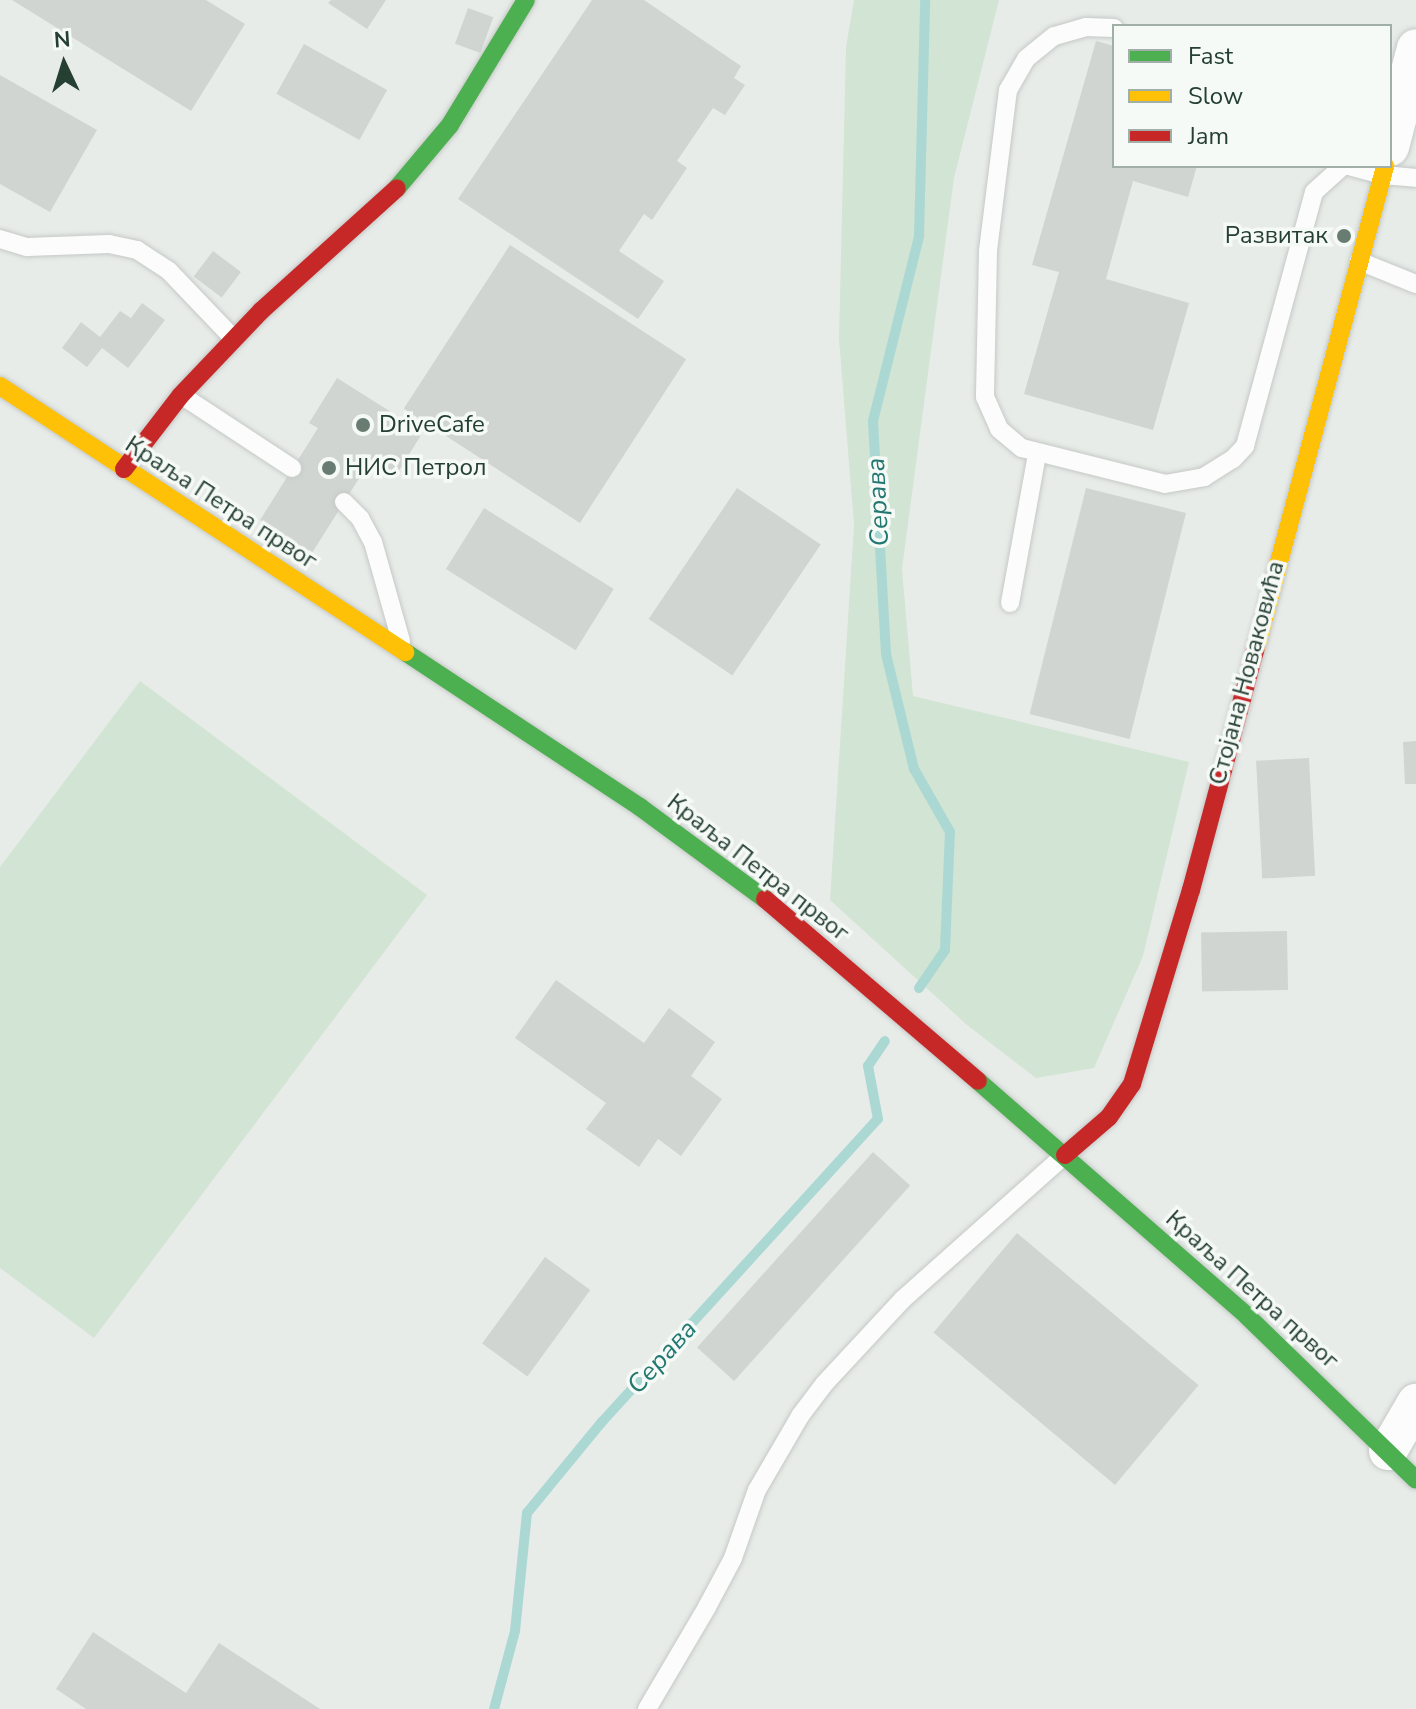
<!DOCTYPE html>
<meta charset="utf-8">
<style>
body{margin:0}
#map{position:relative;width:1416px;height:1709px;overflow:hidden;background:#e8ece9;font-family:"Nunito Sans",sans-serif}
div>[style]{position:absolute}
.green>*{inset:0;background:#d2e4d3}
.stream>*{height:10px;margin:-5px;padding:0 5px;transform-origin:5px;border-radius:5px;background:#acd8d3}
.building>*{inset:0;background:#d0d5d2;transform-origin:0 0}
.roads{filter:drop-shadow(0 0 2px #c5c9c6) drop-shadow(0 0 2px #c5c9c6)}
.lane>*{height:18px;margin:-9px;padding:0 9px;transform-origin:9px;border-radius:9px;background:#fcfcfc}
.street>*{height:38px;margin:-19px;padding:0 19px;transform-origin:19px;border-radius:19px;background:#fcfcfc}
.fast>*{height:18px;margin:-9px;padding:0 9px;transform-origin:9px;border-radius:9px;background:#4caf50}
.slow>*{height:18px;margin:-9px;padding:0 9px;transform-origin:9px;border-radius:9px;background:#ffc107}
.jam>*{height:18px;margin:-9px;padding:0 9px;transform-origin:9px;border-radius:9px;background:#c62828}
.dots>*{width:22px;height:22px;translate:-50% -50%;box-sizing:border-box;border:4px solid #f6faf7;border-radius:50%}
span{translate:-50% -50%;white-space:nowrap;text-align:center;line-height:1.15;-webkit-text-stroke:7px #f6faf7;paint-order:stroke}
.poi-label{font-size:24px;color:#253f32}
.right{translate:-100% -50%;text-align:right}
.left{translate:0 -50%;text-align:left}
.street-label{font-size:24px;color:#253f32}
.water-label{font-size:26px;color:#227871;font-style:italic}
.legend{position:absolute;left:1112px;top:24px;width:280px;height:144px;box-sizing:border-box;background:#f6faf7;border:2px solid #a2afa8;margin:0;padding:10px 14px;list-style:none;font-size:24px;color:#253f32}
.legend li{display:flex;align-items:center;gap:16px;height:40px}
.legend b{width:40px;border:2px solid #a2afa8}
.north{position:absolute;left:24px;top:24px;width:80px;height:80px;-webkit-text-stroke:6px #f6faf7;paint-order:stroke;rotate:356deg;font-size:22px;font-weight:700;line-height:32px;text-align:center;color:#253f32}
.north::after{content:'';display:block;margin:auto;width:28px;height:36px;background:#253f32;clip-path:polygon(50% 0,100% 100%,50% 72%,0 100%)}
</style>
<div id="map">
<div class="green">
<i style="clip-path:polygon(854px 0,999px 0,954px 178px,902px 569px,913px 696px,1189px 762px,1143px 956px,1094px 1068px,1036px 1078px,967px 1025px,830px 900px,854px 525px,839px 339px,846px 47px)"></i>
<i style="clip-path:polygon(140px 681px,427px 895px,94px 1338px,0 1268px,0 867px)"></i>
</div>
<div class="stream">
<i style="left:919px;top:988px;width:46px;rotate:-55.6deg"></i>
<i style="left:945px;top:950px;width:118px;rotate:-87.6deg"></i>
<i style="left:950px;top:832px;width:73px;rotate:-119.7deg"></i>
<i style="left:914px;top:769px;width:118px;rotate:-103.7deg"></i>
<i style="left:886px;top:654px;width:233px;rotate:-93.2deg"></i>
<i style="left:873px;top:421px;width:191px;rotate:-76deg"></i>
<i style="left:919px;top:236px;width:236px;rotate:-88.5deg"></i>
<i style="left:494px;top:1709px;width:81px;rotate:-74.9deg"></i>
<i style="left:515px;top:1631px;width:119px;rotate:-84.2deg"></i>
<i style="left:527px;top:1513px;width:117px;rotate:-50.6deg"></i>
<i style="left:601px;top:1423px;width:411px;rotate:-47.7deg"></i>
<i style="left:878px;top:1119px;width:54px;rotate:-100.7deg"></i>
<i style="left:868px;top:1066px;width:30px;rotate:-56deg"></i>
</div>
<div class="building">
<i style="clip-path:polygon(12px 0,206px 0,245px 24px,191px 111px)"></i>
<i style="clip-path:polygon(331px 0,386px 0,367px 29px,328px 3px)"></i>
<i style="clip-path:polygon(592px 0,644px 0,741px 66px,734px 78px,745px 85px,725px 115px,713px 108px,677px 161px,687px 168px,652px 220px,644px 214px,619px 251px,664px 281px,638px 319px,458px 199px)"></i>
<i style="left:468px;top:8px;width:27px;height:38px;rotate:20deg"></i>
<i style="clip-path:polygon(1096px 41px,1114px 46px,1114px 166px,1197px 166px,1188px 197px,1133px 181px,1106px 279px,1189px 303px,1153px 430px,1024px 394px,1059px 272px,1032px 265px)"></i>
<i style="left:304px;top:44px;width:95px;height:57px;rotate:29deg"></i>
<i style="clip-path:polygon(0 75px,97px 130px,50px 212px,0 184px)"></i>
<i style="left:510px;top:245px;width:210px;height:195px;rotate:33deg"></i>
<i style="left:213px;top:251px;width:35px;height:32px;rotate:37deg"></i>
<i style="clip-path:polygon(142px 303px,165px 320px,128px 368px,102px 348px,87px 367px,62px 348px,81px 322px,100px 337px,120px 311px,131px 318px)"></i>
<i style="clip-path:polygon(337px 378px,423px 432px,395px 477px,370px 461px,312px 553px,260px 520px,318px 428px,309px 423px)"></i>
<i style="left:737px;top:488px;width:101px;height:158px;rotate:34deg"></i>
<i style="left:1086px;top:488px;width:103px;height:233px;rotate:14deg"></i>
<i style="left:484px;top:508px;width:153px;height:72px;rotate:32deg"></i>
<i style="clip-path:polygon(1416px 741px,1416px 784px,1405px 784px,1403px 742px)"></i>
<i style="left:1309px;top:758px;width:118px;height:53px;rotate:87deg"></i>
<i style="left:1287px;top:931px;width:59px;height:86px;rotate:89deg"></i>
<i style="clip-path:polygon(556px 980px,644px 1043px,669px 1008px,715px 1042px,691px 1076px,722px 1099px,681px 1156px,658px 1139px,639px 1167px,586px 1129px,606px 1103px,515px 1038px)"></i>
<i style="left:873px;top:1152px;width:50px;height:263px;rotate:42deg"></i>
<i style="left:1017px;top:1233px;width:237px;height:130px;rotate:40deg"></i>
<i style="left:545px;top:1257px;width:56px;height:107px;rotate:36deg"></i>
<i style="clip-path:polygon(93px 1632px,186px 1693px,219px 1643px,320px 1709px,86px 1709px,56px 1689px)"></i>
</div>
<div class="roads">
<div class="lane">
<i style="left:1114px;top:28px;width:28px;rotate:-178deg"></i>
<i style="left:1086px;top:27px;width:33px;rotate:164deg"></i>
<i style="left:1054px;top:36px;width:36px;rotate:141deg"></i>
<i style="left:1026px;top:59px;width:36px;rotate:120deg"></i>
<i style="left:1008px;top:90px;width:162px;rotate:97.1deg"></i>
<i style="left:988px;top:251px;width:146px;rotate:91.2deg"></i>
<i style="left:985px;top:397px;width:35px;rotate:66deg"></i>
<i style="left:999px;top:429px;width:30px;rotate:40deg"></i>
<i style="left:1022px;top:448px;width:147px;rotate:14.1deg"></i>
<i style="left:1165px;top:484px;width:40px;rotate:-10deg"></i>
<i style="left:1204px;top:477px;width:34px;rotate:-32deg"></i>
<i style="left:1233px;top:459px;width:18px;rotate:-47deg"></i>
<i style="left:1245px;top:446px;width:263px;rotate:-74.8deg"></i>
<i style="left:1314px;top:192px;width:39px;rotate:-42deg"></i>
<i style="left:1349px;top:166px;width:35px;rotate:15deg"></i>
<i style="left:1383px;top:175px;width:33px;rotate:5deg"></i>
<i style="left:0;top:239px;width:28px;rotate:17deg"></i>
<i style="left:27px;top:247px;width:82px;rotate:-2.1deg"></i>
<i style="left:109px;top:244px;width:29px;rotate:12deg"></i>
<i style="left:137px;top:250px;width:38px;rotate:33deg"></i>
<i style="left:169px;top:271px;width:94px;rotate:46.3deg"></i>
<i style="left:1359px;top:261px;width:61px;rotate:22deg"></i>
<i style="left:181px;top:395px;width:133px;rotate:33.3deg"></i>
<i style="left:344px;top:502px;width:23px;rotate:45deg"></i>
<i style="left:360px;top:518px;width:27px;rotate:62deg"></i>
<i style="left:373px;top:542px;width:103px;rotate:74.2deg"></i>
<i style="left:1010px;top:603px;width:151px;rotate:-79.7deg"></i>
<i style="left:647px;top:1709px;width:118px;rotate:-59.5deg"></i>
<i style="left:707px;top:1607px;width:55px;rotate:-62deg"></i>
<i style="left:733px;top:1558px;width:72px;rotate:-70.6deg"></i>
<i style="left:757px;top:1490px;width:86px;rotate:-59.8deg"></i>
<i style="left:800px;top:1416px;width:41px;rotate:-52.9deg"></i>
<i style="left:825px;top:1383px;width:113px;rotate:-47.1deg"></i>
<i style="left:902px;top:1300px;width:218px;rotate:-41.7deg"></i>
</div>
<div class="street">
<i style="left:1390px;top:147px;width:102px;rotate:-75.3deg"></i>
<i style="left:1388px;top:1451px;width:56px;rotate:-59.7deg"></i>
</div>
<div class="fast">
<i style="left:397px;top:188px;width:82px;rotate:-49.9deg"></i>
<i style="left:450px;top:125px;width:146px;rotate:-58.7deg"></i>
<i style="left:405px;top:652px;width:282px;rotate:33.4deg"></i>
<i style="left:640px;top:807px;width:155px;rotate:36.4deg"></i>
<i style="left:978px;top:1081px;width:357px;rotate:41.1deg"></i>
<i style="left:1247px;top:1316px;width:235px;rotate:44.1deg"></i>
</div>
<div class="slow">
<i style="left:0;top:386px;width:485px;rotate:33.3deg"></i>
<i style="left:1256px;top:648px;width:499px;rotate:-75deg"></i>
</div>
<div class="jam">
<i style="left:124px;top:469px;width:93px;rotate:-52.4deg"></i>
<i style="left:181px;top:395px;width:116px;rotate:-46.4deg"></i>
<i style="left:261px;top:311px;width:183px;rotate:-42.1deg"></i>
<i style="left:765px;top:899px;width:280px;rotate:40.5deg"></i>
<i style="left:1065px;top:1155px;width:58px;rotate:-40.8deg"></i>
<i style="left:1109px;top:1117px;width:40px;rotate:-55.1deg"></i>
<i style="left:1132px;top:1084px;width:203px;rotate:-73.1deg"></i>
<i style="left:1191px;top:890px;width:251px;rotate:-75deg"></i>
</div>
</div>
<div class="dots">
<i style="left:1344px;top:236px;background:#697c72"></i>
<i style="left:363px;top:425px;background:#697c72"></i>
<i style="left:329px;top:468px;background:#697c72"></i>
</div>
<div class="poi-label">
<span class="right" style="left:1328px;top:236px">Развитак</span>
<span class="left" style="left:379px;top:425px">DriveCafe</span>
<span class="left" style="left:345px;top:468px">НИС Петрол</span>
</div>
<div class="street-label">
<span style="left:221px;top:503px;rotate:33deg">Краља Петра првог</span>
<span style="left:1247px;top:673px;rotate:-75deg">Стојана Новаковића</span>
<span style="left:758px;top:868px;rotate:38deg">Краља Петра првог</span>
<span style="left:1252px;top:1290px;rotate:42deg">Краља Петра првог</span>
</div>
<div class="water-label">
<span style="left:878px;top:502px;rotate:-93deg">Серава</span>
<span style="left:662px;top:1357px;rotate:-48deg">Серава</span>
</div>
<ul class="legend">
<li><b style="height:10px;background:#4caf50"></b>Fast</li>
<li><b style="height:10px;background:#ffc107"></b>Slow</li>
<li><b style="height:10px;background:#c62828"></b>Jam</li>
</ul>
<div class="north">N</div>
</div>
